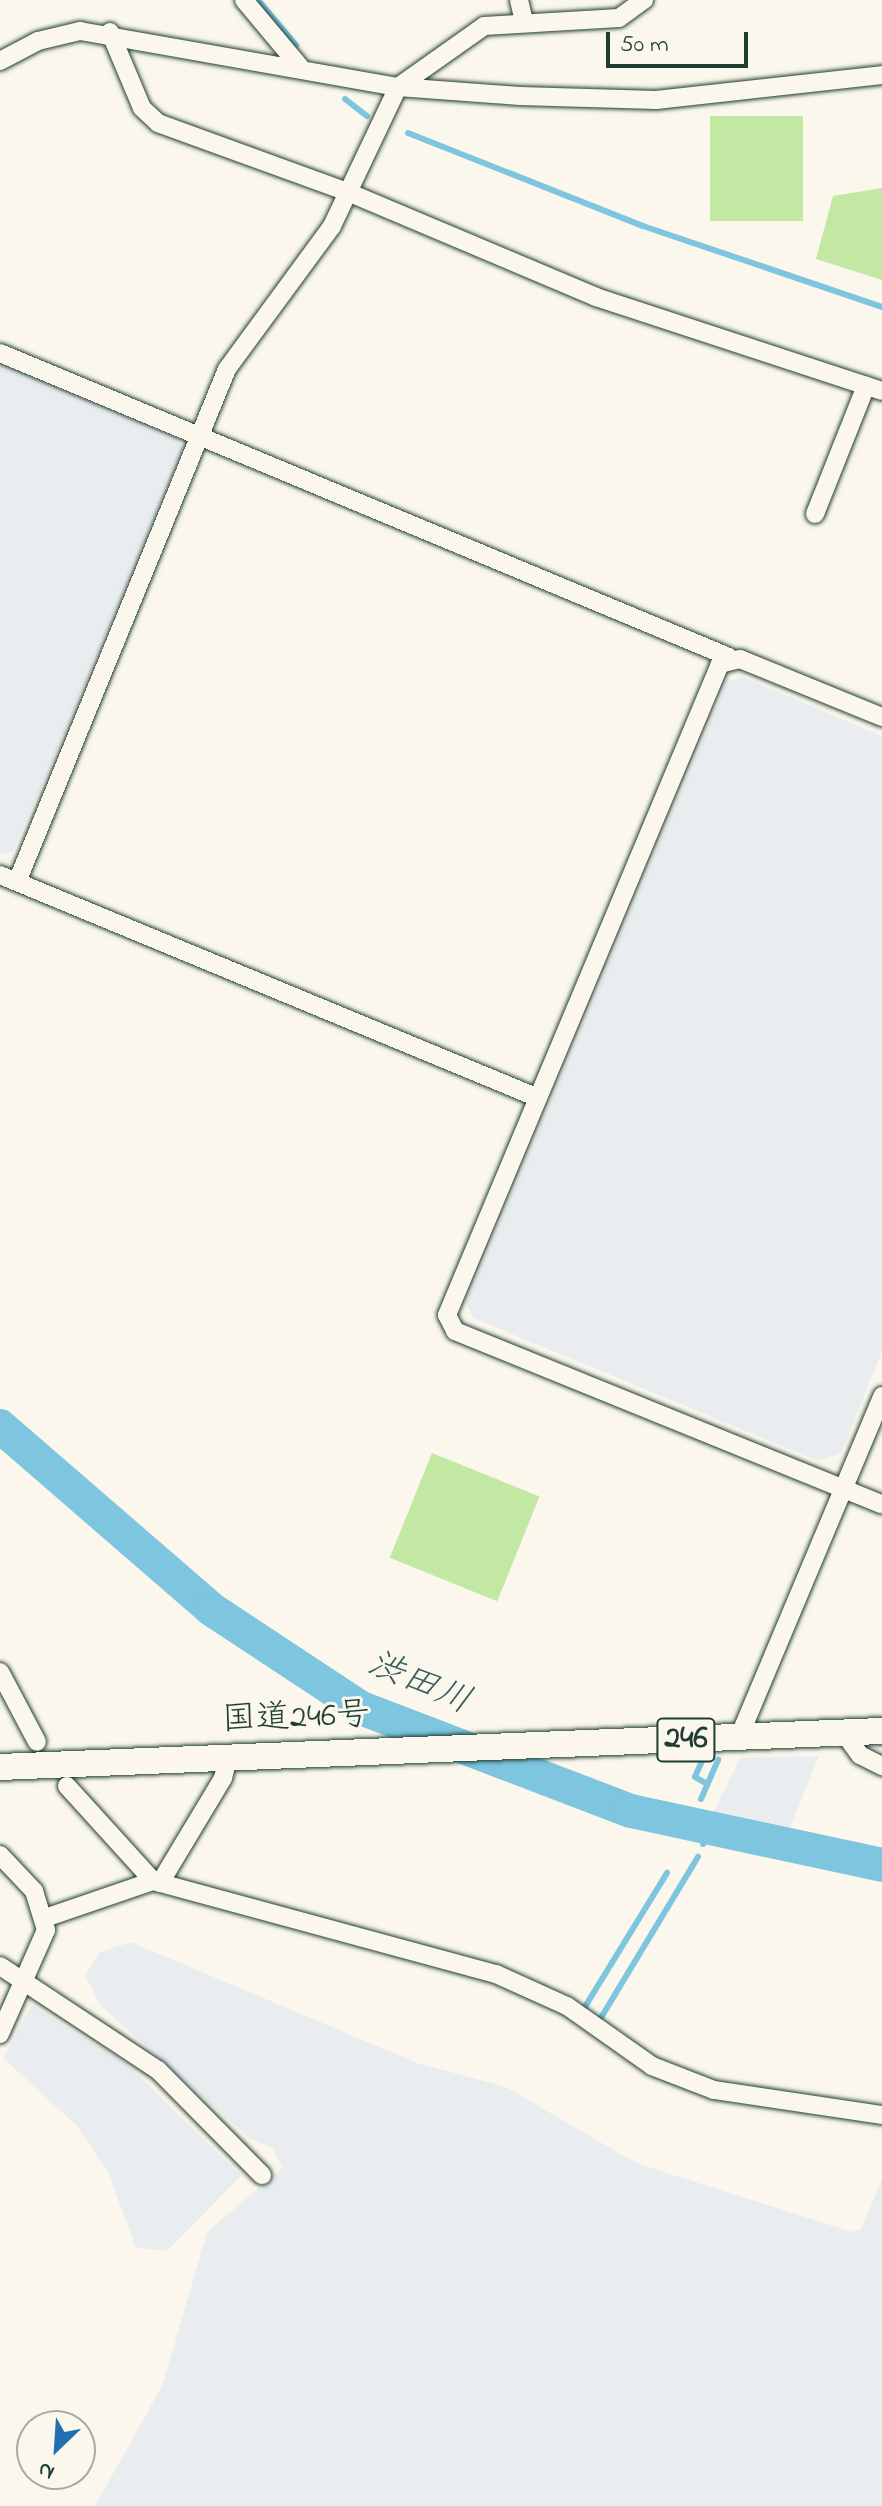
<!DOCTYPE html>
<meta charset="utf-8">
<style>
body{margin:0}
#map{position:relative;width:882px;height:2506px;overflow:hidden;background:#fbf7ec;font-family:"Indie Flower","Klee One",sans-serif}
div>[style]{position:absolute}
.built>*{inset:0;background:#eaedf0}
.green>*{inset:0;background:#c2e8a3;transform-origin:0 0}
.stream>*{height:6px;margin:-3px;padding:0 3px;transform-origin:3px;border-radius:3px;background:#7ec5df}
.river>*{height:34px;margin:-17px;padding:0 17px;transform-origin:17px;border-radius:17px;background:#7ec5df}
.roads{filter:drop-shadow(0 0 2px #1f3d34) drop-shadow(0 0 2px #1f3d34)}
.minor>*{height:18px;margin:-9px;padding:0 9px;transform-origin:9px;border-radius:9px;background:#fbf7ec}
.highway>*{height:26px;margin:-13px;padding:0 13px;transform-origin:13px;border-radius:13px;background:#fbf7ec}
span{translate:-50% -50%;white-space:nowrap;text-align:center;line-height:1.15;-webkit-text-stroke:6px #fbf7ec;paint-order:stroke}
.shield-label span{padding:2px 6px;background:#fbf7ec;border:2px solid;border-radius:6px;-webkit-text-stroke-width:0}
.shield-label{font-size:32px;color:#1f3d34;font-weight:700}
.street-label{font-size:34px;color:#1f3d34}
.water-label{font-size:36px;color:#375f5f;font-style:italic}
.north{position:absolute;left:16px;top:2410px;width:80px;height:80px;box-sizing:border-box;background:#fbf7ec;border:2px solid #a3ada2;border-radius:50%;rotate:205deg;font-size:22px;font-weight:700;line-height:32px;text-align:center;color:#1f3d34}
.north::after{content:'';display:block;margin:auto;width:28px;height:36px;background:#1f6fb2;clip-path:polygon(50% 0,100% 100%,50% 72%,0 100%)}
.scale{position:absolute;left:606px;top:32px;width:142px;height:36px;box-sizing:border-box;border:4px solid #1f3d34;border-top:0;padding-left:10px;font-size:24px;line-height:28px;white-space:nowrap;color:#1f3d34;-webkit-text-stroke:6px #fbf7ec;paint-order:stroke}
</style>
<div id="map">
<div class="built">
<i style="clip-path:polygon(0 364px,176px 438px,183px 448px,49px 770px,12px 852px,0 855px)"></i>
<i style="clip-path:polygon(743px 677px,882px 736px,882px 1351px,841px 1453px,818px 1461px,473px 1318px,466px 1302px,727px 682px)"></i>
<i style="clip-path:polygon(819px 1756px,790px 1828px,713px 1813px,740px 1758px)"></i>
<i style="clip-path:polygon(131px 1942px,417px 2063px,506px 2087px,636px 2163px,852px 2232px,861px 2230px,882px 2179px,882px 2506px,95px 2506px,163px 2384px,207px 2232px,283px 2167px,272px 2148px,249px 2138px,100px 2005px,85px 1975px,100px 1952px)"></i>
<i style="clip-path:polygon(32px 2005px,131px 2068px,241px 2176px,167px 2251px,136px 2248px,108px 2172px,78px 2127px,3px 2058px)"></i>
</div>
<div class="green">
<i style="left:710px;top:116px;width:93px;height:105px"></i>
<i style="clip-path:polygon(882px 188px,882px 280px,816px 259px,833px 196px)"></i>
<i style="left:432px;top:1453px;width:116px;height:113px;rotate:22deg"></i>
</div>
<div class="stream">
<i style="left:258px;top:0;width:59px;rotate:49.8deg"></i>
<i style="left:345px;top:99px;width:28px;rotate:38deg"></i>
<i style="left:408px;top:133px;width:253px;rotate:21.6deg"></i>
<i style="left:643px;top:226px;width:252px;rotate:18.7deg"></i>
<i style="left:702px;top:1761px;width:17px;rotate:114deg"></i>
<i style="left:695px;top:1777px;width:14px;rotate:30deg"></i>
<i style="left:701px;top:1799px;width:43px;rotate:-66.4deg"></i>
<i style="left:703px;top:1844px;width:13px;rotate:-86deg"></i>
<i style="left:583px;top:2010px;width:161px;rotate:-58.5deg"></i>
<i style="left:602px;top:2016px;width:186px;rotate:-58.9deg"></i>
</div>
<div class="river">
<i style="left:0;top:1426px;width:279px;rotate:40.9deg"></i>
<i style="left:211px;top:1609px;width:180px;rotate:33.4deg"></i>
<i style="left:361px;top:1708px;width:289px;rotate:20.9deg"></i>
<i style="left:631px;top:1811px;width:257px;rotate:12.1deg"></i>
</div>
<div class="roads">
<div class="minor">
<i style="left:244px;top:0;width:87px;rotate:50.1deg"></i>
<i style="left:519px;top:0;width:22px;rotate:77deg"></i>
<i style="left:110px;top:32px;width:82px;rotate:67.2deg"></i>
<i style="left:142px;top:108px;width:22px;rotate:43deg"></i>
<i style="left:158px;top:123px;width:204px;rotate:20deg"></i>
<i style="left:350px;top:193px;width:267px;rotate:22.9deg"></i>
<i style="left:596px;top:297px;width:301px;rotate:18.2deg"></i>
<i style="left:0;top:61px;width:43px;rotate:-27.8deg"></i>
<i style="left:38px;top:41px;width:43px;rotate:-13.4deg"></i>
<i style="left:80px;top:31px;width:323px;rotate:10deg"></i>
<i style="left:398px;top:87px;width:122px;rotate:4.2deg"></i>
<i style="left:520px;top:96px;width:136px;rotate:1.7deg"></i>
<i style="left:656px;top:100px;width:227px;rotate:-6.3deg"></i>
<i style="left:0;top:353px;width:790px;rotate:22.64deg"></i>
<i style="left:815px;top:514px;width:138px;rotate:-68.3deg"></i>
<i style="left:882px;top:717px;width:153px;rotate:-157.8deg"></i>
<i style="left:740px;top:659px;width:21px;rotate:166deg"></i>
<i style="left:720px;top:664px;width:706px;rotate:112.75deg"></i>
<i style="left:447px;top:1315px;width:18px;rotate:63deg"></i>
<i style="left:455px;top:1331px;width:461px;rotate:22.1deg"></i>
<i style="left:0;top:875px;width:580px;rotate:22.5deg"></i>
<i style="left:17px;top:882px;width:554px;rotate:-67.74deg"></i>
<i style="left:227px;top:369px;width:177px;rotate:-53.7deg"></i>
<i style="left:332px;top:226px;width:154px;rotate:-64.6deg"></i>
<i style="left:398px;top:87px;width:105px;rotate:-35.3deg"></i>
<i style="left:484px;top:26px;width:135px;rotate:-3.4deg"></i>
<i style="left:619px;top:18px;width:31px;rotate:-36deg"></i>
<i style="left:0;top:1672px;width:79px;rotate:62.1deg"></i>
<i style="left:844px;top:1733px;width:27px;rotate:54deg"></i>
<i style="left:860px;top:1755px;width:25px;rotate:27deg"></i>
<i style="left:739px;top:1737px;width:370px;rotate:-67.2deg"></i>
<i style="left:67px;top:1786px;width:128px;rotate:47.8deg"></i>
<i style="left:0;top:1855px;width:50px;rotate:46.6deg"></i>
<i style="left:34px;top:1891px;width:41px;rotate:72.9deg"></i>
<i style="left:46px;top:1930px;width:114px;rotate:113.9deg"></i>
<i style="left:160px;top:1883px;width:122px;rotate:-59deg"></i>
<i style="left:223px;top:1778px;width:21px;rotate:-76deg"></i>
<i style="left:45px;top:1918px;width:114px;rotate:-18.9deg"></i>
<i style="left:153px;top:1881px;width:355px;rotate:15.2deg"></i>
<i style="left:496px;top:1974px;width:78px;rotate:24.3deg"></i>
<i style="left:567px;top:2006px;width:104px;rotate:35.2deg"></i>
<i style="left:652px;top:2066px;width:66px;rotate:21.2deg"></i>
<i style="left:714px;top:2090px;width:170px;rotate:8.5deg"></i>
<i style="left:0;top:1966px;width:189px;rotate:33.4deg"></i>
<i style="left:158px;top:2070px;width:148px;rotate:45.3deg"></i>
</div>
<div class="highway">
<i style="left:0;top:1767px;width:883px;rotate:-2.34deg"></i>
</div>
</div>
<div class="shield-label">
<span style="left:686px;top:1740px">246</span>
</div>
<div class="street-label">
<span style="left:296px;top:1719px;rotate:-2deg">国道246号</span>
</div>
<div class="water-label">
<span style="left:419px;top:1684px;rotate:23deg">渋田川</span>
</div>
<div class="north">N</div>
<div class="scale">50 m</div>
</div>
